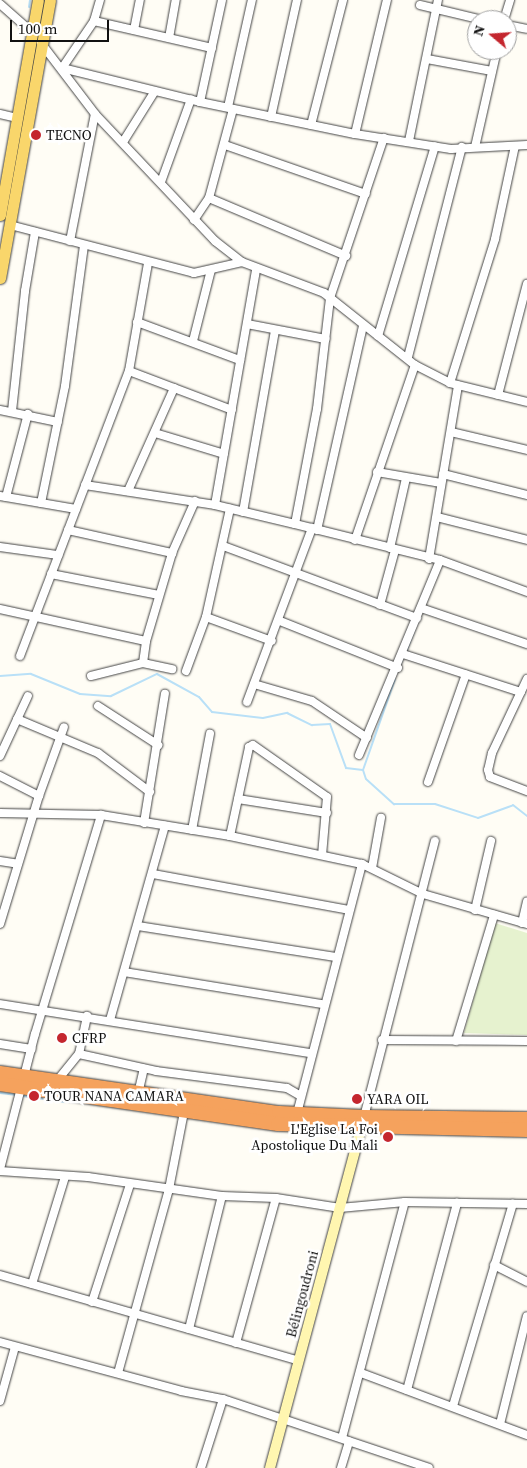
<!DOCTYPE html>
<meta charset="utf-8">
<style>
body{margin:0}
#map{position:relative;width:527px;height:1468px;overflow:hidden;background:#fffdf5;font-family:"Source Serif 4",serif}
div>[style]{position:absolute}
.pitch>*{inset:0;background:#e6f2cf}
.stream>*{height:2px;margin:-1px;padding:0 1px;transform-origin:1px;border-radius:1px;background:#b9e0f7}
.roads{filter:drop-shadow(0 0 1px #444) drop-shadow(0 0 1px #444)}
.street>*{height:8px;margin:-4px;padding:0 4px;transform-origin:4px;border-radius:4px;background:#fff}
.secondary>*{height:10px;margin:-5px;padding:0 5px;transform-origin:5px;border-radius:5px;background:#fff6b0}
.primary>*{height:11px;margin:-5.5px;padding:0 5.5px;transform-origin:5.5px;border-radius:5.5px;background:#f9d66b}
.highway>*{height:14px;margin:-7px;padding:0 7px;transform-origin:7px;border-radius:7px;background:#f5a25d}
.dots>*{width:14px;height:14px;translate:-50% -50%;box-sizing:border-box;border:2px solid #fff;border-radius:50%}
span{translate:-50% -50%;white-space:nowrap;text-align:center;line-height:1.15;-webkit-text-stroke:5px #fff;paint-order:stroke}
.poi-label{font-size:14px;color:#111}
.left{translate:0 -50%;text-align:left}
.right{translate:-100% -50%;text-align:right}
.street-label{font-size:14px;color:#111}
.north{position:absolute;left:467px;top:10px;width:50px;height:50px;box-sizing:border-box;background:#fff;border:1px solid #a0a0a0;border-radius:50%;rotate:288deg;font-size:14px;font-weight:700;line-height:20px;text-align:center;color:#111}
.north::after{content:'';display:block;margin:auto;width:18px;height:22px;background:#c4262e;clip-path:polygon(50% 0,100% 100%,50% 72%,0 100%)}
.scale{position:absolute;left:10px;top:20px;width:99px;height:22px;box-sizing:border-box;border:2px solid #111;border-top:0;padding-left:6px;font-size:15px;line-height:18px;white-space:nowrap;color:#111;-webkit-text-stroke:4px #fff;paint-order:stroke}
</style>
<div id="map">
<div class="pitch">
<i style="clip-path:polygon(495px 923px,527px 933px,527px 1035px,464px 1033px)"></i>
</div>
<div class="stream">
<i style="left:29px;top:7px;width:7px;rotate:-82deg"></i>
<i style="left:406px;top:652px;width:25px;rotate:-69deg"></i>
<i style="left:399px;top:667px;width:10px;rotate:-66deg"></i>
<i style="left:0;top:676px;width:31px;rotate:-4deg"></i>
<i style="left:31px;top:674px;width:53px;rotate:22.2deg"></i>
<i style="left:80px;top:694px;width:31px;rotate:4deg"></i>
<i style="left:111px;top:696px;width:51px;rotate:-25.6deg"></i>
<i style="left:157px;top:674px;width:48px;rotate:28.7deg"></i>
<i style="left:199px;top:697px;width:20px;rotate:49deg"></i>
<i style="left:212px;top:712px;width:51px;rotate:6.7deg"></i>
<i style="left:263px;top:718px;width:25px;rotate:-12deg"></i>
<i style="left:287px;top:713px;width:28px;rotate:26deg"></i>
<i style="left:312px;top:725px;width:18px;rotate:-3deg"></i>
<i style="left:330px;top:724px;width:47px;rotate:70deg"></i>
<i style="left:346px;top:768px;width:17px;rotate:7deg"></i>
<i style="left:363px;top:770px;width:9px;rotate:72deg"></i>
<i style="left:366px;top:779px;width:38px;rotate:42deg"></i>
<i style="left:394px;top:804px;width:41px"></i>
<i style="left:435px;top:804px;width:45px;rotate:18deg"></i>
<i style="left:478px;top:818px;width:37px;rotate:-20deg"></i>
<i style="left:513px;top:805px;width:18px;rotate:38deg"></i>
<i style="left:363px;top:770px;width:96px;rotate:-70.6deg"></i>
<i style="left:0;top:1093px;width:17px;rotate:7deg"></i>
<i style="left:22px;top:1096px;width:44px;rotate:7.8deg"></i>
</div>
<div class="roads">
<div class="street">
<i style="left:100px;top:0;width:22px;rotate:106deg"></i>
<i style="left:94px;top:21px;width:57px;rotate:124.2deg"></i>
<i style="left:62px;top:68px;width:142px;rotate:13.8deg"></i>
<i style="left:200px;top:102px;width:158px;rotate:11.7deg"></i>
<i style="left:355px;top:134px;width:97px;rotate:8.9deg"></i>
<i style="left:451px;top:149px;width:76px;rotate:-3deg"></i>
<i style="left:0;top:4px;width:45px;rotate:41.4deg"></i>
<i style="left:420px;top:5px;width:65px;rotate:13.4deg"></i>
<i style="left:504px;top:20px;width:21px;rotate:-73deg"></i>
<i style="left:94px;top:21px;width:121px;rotate:12.9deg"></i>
<i style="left:507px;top:25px;width:20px;rotate:11deg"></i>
<i style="left:134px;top:30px;width:31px;rotate:-79deg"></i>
<i style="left:169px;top:38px;width:39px;rotate:-80deg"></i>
<i style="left:41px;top:43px;width:89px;rotate:52.7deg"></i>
<i style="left:95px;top:114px;width:175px;rotate:46.6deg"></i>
<i style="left:215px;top:241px;width:34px;rotate:38deg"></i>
<i style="left:242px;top:262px;width:88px;rotate:20.7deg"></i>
<i style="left:324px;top:293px;width:116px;rotate:38.4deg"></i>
<i style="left:415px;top:365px;width:39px;rotate:27deg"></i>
<i style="left:450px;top:383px;width:79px;rotate:13.9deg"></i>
<i style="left:427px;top:59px;width:66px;rotate:10.5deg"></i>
<i style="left:200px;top:102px;width:104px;rotate:-77.8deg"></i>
<i style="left:228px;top:107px;width:110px;rotate:-77.4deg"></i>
<i style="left:0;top:114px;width:17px;rotate:13deg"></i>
<i style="left:271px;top:117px;width:120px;rotate:-77.5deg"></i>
<i style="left:311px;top:125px;width:129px;rotate:-75.6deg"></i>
<i style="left:355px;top:134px;width:138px;rotate:-76.6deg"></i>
<i style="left:409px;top:141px;width:144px;rotate:-78.4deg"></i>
<i style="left:123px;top:142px;width:60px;rotate:-57.9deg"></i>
<i style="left:225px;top:145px;width:149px;rotate:19.2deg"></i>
<i style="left:475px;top:147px;width:99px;rotate:-77.2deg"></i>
<i style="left:161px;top:182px;width:88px;rotate:-70.1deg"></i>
<i style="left:209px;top:198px;width:149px;rotate:22.9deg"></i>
<i style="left:194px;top:220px;width:27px;rotate:-56deg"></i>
<i style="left:209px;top:198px;width:92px;rotate:-74.9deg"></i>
<i style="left:10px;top:225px;width:190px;rotate:14.6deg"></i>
<i style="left:194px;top:273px;width:49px;rotate:-12.9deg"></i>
<i style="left:70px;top:241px;width:129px;rotate:-78.9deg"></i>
<i style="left:137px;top:322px;width:110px;rotate:20.3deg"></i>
<i style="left:247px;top:324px;width:80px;rotate:10.8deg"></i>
<i style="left:378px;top:336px;width:198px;rotate:-73.3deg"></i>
<i style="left:193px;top:341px;width:73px;rotate:-75.8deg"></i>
<i style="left:408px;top:357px;width:217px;rotate:-75.6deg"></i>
<i style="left:129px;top:371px;width:110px;rotate:20.7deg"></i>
<i style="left:450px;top:383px;width:151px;rotate:-72.6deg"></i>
<i style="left:495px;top:239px;width:95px;rotate:-77.9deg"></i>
<i style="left:498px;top:395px;width:115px;rotate:-75.4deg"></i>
<i style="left:0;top:410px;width:59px;rotate:11.7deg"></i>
<i style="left:12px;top:411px;width:121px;rotate:-83.8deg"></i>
<i style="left:25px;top:291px;width:60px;rotate:-80.4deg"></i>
<i style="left:451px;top:432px;width:78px;rotate:13.3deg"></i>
<i style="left:155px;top:433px;width:72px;rotate:16.9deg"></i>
<i style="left:377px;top:472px;width:65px;rotate:9.8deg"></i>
<i style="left:443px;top:474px;width:87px;rotate:14deg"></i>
<i style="left:85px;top:485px;width:132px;rotate:8.7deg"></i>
<i style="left:215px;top:505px;width:82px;rotate:13.4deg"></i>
<i style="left:295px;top:524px;width:149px;rotate:13.9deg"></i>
<i style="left:440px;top:560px;width:93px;rotate:20.2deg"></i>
<i style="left:128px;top:491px;width:113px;rotate:-65.9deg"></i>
<i style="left:0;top:496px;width:77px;rotate:9.7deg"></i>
<i style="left:6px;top:497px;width:86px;rotate:-75.2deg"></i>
<i style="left:41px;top:503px;width:119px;rotate:-78.4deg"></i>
<i style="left:65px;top:386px;width:142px;rotate:-82.3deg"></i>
<i style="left:215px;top:505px;width:240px;rotate:-80.1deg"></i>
<i style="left:243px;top:512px;width:184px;rotate:-80deg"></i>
<i style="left:437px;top:517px;width:93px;rotate:14.3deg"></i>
<i style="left:295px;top:524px;width:117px;rotate:-79.2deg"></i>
<i style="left:317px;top:409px;width:112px;rotate:-83.3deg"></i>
<i style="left:330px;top:298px;width:169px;rotate:-71.4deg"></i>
<i style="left:68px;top:530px;width:107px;rotate:12.5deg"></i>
<i style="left:317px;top:530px;width:209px;rotate:-77.3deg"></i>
<i style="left:355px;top:540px;width:185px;rotate:-71.1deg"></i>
<i style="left:223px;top:546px;width:207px;rotate:20.4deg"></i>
<i style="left:0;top:547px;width:59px;rotate:7.9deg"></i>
<i style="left:390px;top:548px;width:72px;rotate:-77.1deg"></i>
<i style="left:429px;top:559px;width:176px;rotate:-80.5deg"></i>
<i style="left:51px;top:574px;width:110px;rotate:11deg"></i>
<i style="left:380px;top:605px;width:57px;rotate:-74.7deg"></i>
<i style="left:421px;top:608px;width:112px;rotate:18.8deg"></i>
<i style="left:0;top:609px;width:149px;rotate:12.4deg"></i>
<i style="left:206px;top:617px;width:70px;rotate:20deg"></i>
<i style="left:280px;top:621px;width:127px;rotate:21.7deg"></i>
<i style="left:403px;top:654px;width:124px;rotate:17.9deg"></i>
<i style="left:20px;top:656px;width:305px;rotate:-69.1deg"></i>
<i style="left:129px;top:371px;width:110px;rotate:-80deg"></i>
<i style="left:143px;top:663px;width:22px;rotate:-82deg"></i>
<i style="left:146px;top:641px;width:92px;rotate:-73.5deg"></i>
<i style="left:172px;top:553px;width:57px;rotate:-66.1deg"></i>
<i style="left:186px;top:671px;width:58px;rotate:-69.7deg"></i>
<i style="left:206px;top:617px;width:111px;rotate:-77.5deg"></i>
<i style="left:91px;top:676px;width:54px;rotate:-14deg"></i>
<i style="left:143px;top:663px;width:30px;rotate:12deg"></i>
<i style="left:527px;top:679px;width:82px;rotate:115.3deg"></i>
<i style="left:492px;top:753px;width:17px;rotate:103deg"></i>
<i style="left:488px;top:770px;width:7px;rotate:74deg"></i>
<i style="left:490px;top:777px;width:40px;rotate:21deg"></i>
<i style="left:254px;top:684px;width:60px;rotate:16.3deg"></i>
<i style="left:312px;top:701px;width:66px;rotate:33.9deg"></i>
<i style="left:247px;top:702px;width:186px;rotate:-69.5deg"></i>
<i style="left:98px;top:706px;width:72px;rotate:33deg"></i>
<i style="left:17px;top:719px;width:88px;rotate:22.8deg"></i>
<i style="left:98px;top:753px;width:65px;rotate:36.9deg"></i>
<i style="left:359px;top:755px;width:211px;rotate:-67.4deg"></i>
<i style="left:0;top:756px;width:66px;rotate:-65deg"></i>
<i style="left:0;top:776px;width:44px;rotate:27.1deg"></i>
<i style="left:428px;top:782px;width:114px;rotate:-70.6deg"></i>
<i style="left:238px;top:799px;width:90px;rotate:8.9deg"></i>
<i style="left:0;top:813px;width:101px;rotate:1.1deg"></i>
<i style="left:101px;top:815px;width:131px;rotate:9.2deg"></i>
<i style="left:230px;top:836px;width:135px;rotate:12deg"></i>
<i style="left:362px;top:864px;width:258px;rotate:104.6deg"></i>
<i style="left:144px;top:823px;width:131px;rotate:-80.8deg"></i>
<i style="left:192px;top:830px;width:98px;rotate:-79.4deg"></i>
<i style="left:230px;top:836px;width:91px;rotate:-77.9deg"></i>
<i style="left:249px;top:747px;width:4px;rotate:-27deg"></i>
<i style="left:253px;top:745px;width:90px;rotate:35.1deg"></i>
<i style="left:327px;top:797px;width:58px;rotate:94.9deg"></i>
<i style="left:0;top:861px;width:18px;rotate:9deg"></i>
<i style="left:362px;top:864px;width:68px;rotate:26.2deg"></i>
<i style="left:423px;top:894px;width:108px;rotate:16.1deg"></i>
<i style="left:372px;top:868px;width:51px;rotate:-79.8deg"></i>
<i style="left:153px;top:874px;width:199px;rotate:10.4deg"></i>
<i style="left:475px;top:910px;width:71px;rotate:-76.9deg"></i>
<i style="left:522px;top:923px;width:22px;rotate:-77deg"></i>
<i style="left:0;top:924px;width:134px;rotate:-73.1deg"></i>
<i style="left:39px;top:796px;width:73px;rotate:-70.1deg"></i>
<i style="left:138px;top:926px;width:200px;rotate:8.9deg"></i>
<i style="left:124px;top:972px;width:201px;rotate:9.2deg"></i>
<i style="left:0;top:1004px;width:314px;rotate:9deg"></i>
<i style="left:110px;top:1020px;width:202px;rotate:-74.2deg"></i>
<i style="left:382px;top:1040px;width:145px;rotate:0.4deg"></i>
<i style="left:456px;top:1041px;width:132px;rotate:-73.2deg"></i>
<i style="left:0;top:1044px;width:32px;rotate:9deg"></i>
<i style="left:79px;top:1054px;width:39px;rotate:-78deg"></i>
<i style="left:56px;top:1082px;width:36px;rotate:-51deg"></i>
<i style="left:79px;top:1054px;width:79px;rotate:12.4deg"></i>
<i style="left:156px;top:1071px;width:132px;rotate:7.4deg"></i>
<i style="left:287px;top:1088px;width:14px;rotate:30deg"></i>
<i style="left:138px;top:1094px;width:26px;rotate:-77deg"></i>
<i style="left:364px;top:1117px;width:285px;rotate:-75.6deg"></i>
<i style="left:0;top:1169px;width:139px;rotate:-75.5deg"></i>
<i style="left:35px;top:1034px;width:229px;rotate:-73.2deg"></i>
<i style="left:0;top:1171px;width:88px;rotate:3.9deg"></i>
<i style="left:88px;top:1177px;width:135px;rotate:8.1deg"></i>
<i style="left:222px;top:1196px;width:54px;rotate:2.1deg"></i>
<i style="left:276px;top:1198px;width:65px;rotate:8.9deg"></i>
<i style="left:340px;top:1208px;width:65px;rotate:-5.3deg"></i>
<i style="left:494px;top:1265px;width:37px;rotate:27deg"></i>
<i style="left:0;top:1275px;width:311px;rotate:16deg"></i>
<i style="left:32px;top:1284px;width:112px;rotate:-72.9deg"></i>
<i style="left:92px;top:1302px;width:124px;rotate:-72.1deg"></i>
<i style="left:189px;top:1329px;width:137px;rotate:-76.1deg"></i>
<i style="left:0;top:1342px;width:188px;rotate:15.1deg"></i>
<i style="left:181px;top:1391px;width:43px;rotate:10.8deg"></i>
<i style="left:223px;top:1399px;width:217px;rotate:18.5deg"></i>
<i style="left:236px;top:1343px;width:150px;rotate:-74.6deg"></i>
<i style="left:118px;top:1373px;width:191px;rotate:-74.5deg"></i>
<i style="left:169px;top:1189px;width:78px;rotate:-79deg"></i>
<i style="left:361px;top:1373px;width:177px;rotate:20.5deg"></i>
<i style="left:407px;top:1390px;width:194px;rotate:-75deg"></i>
<i style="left:0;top:1401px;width:56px;rotate:-74.5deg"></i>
<i style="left:453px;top:1406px;width:211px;rotate:-73.5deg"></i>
<i style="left:500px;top:1424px;width:111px;rotate:-76deg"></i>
<i style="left:342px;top:1438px;width:244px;rotate:-75.1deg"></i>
<i style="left:405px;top:1202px;width:122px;rotate:0.9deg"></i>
<i style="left:201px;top:1468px;width:72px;rotate:-72.3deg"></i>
<i style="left:341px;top:1468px;width:28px;rotate:-73deg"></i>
</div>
<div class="secondary">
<i style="left:270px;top:1468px;width:359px;rotate:-75deg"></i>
</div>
<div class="primary">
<i style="left:0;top:215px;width:218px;rotate:-80deg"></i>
<i style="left:0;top:278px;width:282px;rotate:-79.8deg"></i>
</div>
<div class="highway">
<i style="left:0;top:1073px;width:282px;rotate:8.2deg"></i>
<i style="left:279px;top:1113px;width:85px;rotate:2.7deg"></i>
<i style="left:364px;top:1117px;width:163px;rotate:0.7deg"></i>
<i style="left:0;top:1084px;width:281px;rotate:8.2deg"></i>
<i style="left:278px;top:1124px;width:249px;rotate:1.4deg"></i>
</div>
</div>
<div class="dots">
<i style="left:36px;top:135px;background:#c4262e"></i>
<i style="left:62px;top:1038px;background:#c4262e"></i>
<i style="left:34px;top:1096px;background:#c4262e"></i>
<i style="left:357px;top:1099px;background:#c4262e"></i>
<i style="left:388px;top:1137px;background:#c4262e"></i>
</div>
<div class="poi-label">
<span class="left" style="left:46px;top:135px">TECNO</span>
<span class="left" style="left:72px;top:1038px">CFRP</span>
<span class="left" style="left:44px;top:1096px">TOUR NANA CAMARA</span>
<span class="left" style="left:367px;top:1099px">YARA OIL</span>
<span class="right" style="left:378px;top:1137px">L'Eglise La Foi<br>Apostolique Du Mali</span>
</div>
<div class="street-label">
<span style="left:302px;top:1294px;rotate:-75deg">Bélingoudroni</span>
</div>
<div class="north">N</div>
<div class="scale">100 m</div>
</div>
